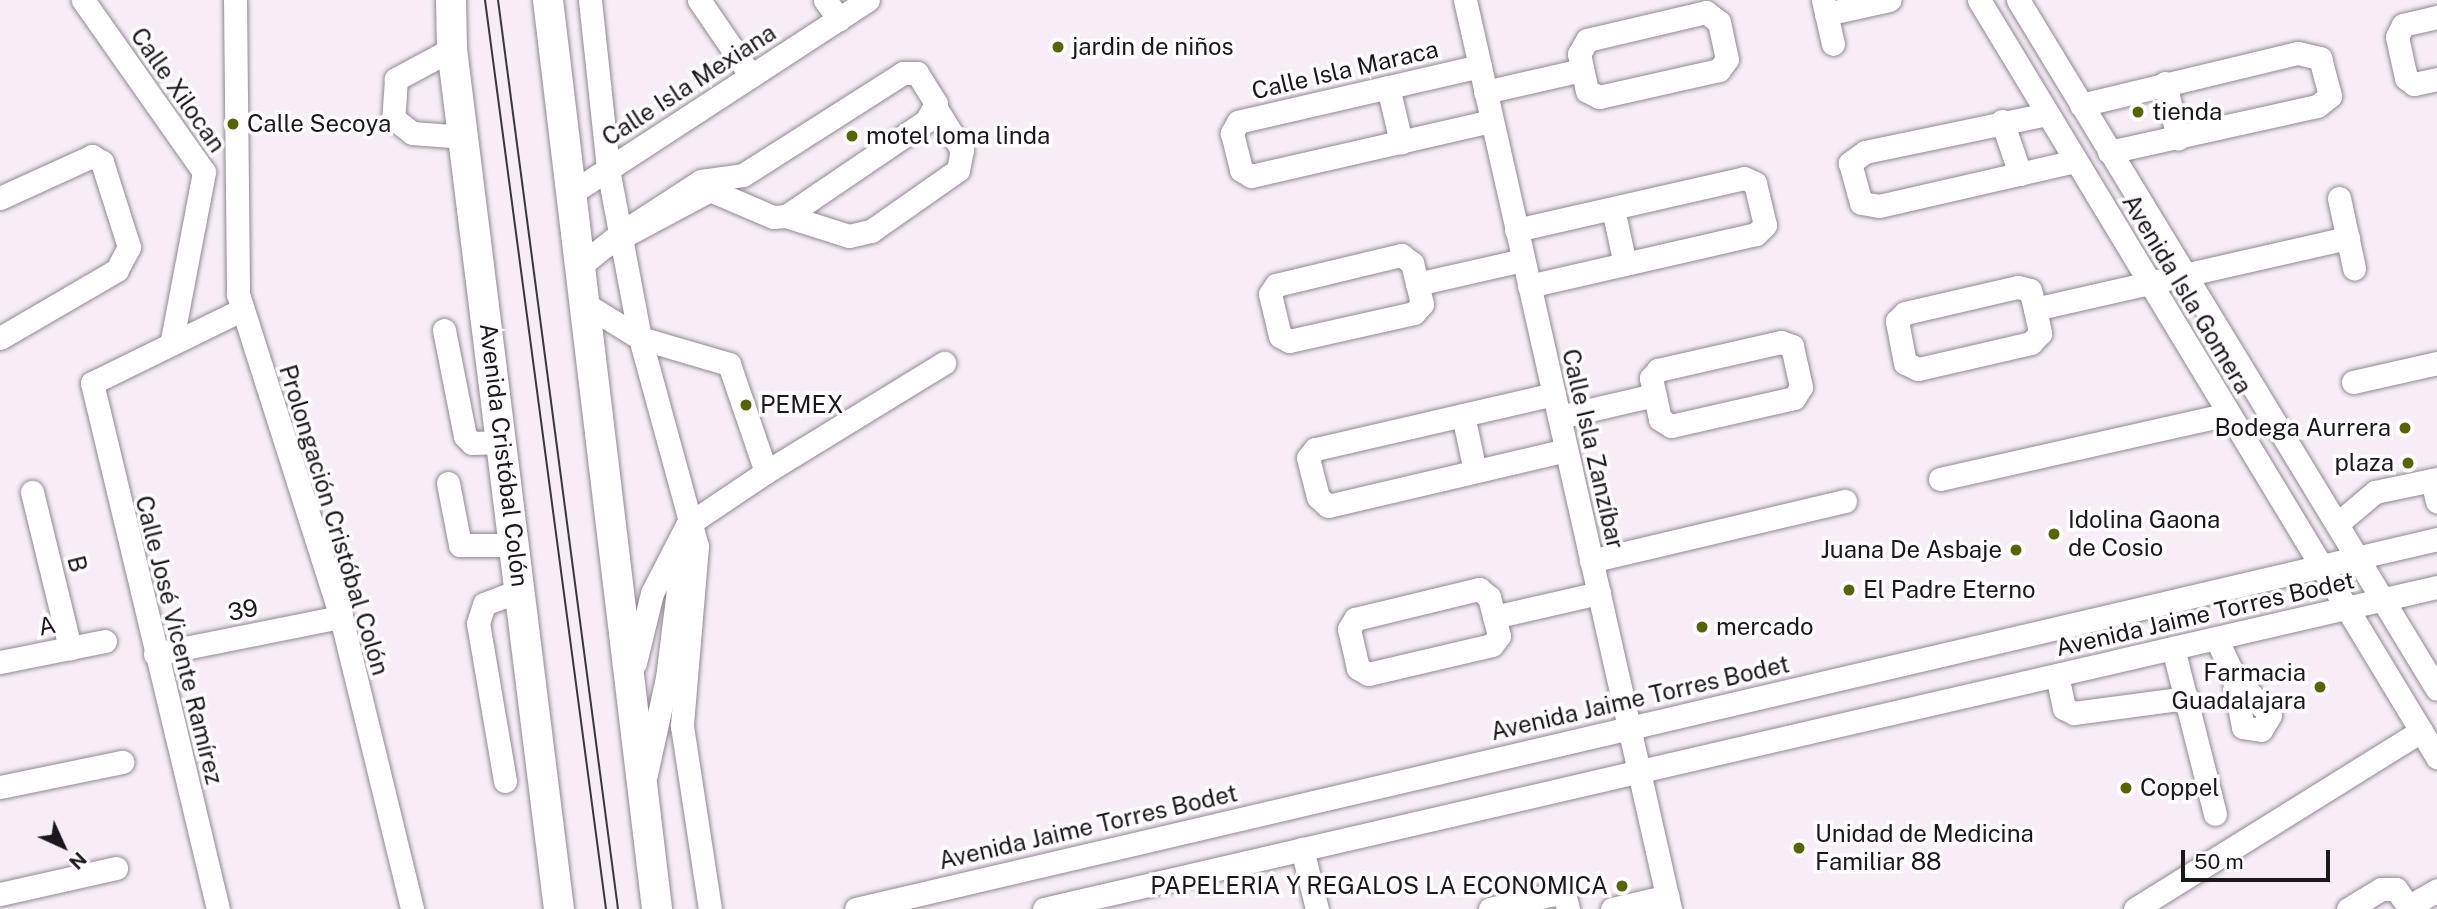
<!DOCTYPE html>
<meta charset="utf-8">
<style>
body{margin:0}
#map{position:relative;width:2437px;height:909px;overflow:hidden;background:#f6edf7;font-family:"Public Sans",sans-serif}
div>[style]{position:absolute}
.roads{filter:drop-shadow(0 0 2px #908991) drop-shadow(0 0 2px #908991)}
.minor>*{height:23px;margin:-11.5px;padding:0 11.5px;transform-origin:11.5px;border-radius:11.5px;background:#fff}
.major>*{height:30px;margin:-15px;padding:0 15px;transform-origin:15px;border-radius:15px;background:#fff}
.tram>*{height:2px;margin:-1px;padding:0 1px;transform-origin:1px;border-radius:1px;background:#3a363a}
.dots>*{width:19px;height:19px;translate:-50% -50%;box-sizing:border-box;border:4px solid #fffdff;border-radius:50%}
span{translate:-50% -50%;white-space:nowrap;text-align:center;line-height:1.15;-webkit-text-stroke:7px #fffdff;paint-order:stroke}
.poi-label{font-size:24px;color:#1b181b}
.left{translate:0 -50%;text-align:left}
.right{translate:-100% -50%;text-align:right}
.street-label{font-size:24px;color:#1b181b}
.north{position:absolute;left:28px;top:811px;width:70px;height:70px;-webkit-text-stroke:5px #fffdff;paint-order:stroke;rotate:135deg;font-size:19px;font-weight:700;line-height:28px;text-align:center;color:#1b181b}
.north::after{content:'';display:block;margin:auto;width:24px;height:32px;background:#1b181b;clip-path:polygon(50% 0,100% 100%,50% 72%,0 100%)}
.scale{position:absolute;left:2181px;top:850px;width:149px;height:32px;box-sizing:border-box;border:4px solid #1b181b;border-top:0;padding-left:9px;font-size:21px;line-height:24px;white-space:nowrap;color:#1b181b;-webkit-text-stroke:5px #fffdff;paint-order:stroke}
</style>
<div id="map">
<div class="roads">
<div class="minor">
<i style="left:83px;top:0;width:210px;rotate:54.9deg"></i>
<i style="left:204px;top:172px;width:170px;rotate:100.8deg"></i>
<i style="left:235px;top:0;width:294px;rotate:89.4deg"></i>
<i style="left:238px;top:294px;width:339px;rotate:72.3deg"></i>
<i style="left:341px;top:617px;width:301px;rotate:76.3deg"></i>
<i style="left:590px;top:0;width:170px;rotate:83.9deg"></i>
<i style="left:608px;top:169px;width:172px;rotate:79.3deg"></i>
<i style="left:640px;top:338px;width:216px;rotate:74.7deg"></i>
<i style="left:697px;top:546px;width:181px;rotate:94.8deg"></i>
<i style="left:682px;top:726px;width:185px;rotate:81.3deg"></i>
<i style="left:699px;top:0;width:92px;rotate:55.6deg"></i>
<i style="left:825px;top:0;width:24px;rotate:54deg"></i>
<i style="left:1465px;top:0;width:932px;rotate:77.29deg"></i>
<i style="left:1823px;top:0;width:45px;rotate:77.2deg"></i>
<i style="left:1979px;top:0;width:885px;rotate:58.83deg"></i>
<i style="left:2018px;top:0;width:806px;rotate:58.7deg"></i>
<i style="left:1706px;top:12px;width:16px;rotate:38deg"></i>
<i style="left:1719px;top:22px;width:38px;rotate:78deg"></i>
<i style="left:1727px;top:59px;width:14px;rotate:126deg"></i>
<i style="left:1719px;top:70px;width:123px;rotate:167.3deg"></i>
<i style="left:1599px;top:97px;width:13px;rotate:-153deg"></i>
<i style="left:1587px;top:91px;width:38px;rotate:-102deg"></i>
<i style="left:1579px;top:54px;width:16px;rotate:-60deg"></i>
<i style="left:1587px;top:40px;width:122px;rotate:-13.2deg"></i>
<i style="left:1826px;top:14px;width:65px;rotate:-12.5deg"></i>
<i style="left:2437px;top:17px;width:35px;rotate:167deg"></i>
<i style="left:2403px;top:25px;width:13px;rotate:117deg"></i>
<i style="left:2397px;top:37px;width:42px;rotate:77.6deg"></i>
<i style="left:2406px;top:78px;width:10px;rotate:37deg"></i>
<i style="left:2414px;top:84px;width:24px;rotate:-12deg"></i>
<i style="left:452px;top:49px;width:64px;rotate:151.8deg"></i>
<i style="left:396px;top:79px;width:39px;rotate:94deg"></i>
<i style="left:393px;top:118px;width:24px;rotate:38deg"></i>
<i style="left:412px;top:133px;width:53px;rotate:4.3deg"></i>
<i style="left:1480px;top:66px;width:248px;rotate:167deg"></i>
<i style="left:1238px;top:122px;width:13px;rotate:119deg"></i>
<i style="left:1232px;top:133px;width:38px;rotate:76deg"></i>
<i style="left:1241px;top:170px;width:12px;rotate:31deg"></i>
<i style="left:1251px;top:176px;width:247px;rotate:-12.9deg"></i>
<i style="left:2165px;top:83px;width:57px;rotate:76.7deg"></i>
<i style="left:1388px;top:87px;width:57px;rotate:76.7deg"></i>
<i style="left:1485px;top:92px;width:99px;rotate:-12.8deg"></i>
<i style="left:2081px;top:105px;width:223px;rotate:-13.5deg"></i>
<i style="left:2298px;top:53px;width:23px;rotate:13deg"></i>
<i style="left:2320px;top:58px;width:39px;rotate:75deg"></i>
<i style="left:2330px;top:96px;width:16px;rotate:142deg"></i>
<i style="left:2317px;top:106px;width:213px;rotate:167.5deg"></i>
<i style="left:2047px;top:114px;width:186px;rotate:168.2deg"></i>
<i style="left:1865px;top:152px;width:19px;rotate:144deg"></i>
<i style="left:1850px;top:163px;width:41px;rotate:74.6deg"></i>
<i style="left:1861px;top:203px;width:18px;rotate:9deg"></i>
<i style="left:1879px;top:206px;width:202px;rotate:-12.9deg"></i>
<i style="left:2002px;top:121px;width:56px;rotate:71.2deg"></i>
<i style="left:573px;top:192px;width:352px;rotate:-33.1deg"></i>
<i style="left:0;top:198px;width:101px;rotate:-24.5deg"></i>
<i style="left:92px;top:156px;width:12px;rotate:31deg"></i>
<i style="left:102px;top:162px;width:89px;rotate:72.4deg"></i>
<i style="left:129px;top:247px;width:26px;rotate:118deg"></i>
<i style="left:117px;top:270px;width:135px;rotate:149.8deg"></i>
<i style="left:2339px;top:198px;width:72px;rotate:77.9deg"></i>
<i style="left:1613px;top:209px;width:56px;rotate:77.7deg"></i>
<i style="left:786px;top:216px;width:66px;rotate:17.6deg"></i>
<i style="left:849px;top:236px;width:23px;rotate:-13deg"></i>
<i style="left:871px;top:231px;width:106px;rotate:-35deg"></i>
<i style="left:958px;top:170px;width:20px;rotate:-79deg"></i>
<i style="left:962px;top:150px;width:47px;rotate:-122deg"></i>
<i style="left:1516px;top:230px;width:234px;rotate:-12.8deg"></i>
<i style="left:1744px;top:178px;width:12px;rotate:24deg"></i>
<i style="left:1755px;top:183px;width:43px;rotate:76.6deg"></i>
<i style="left:1765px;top:225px;width:13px;rotate:135deg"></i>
<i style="left:1756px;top:234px;width:233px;rotate:167.1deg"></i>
<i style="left:1401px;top:255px;width:14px;rotate:36deg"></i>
<i style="left:1412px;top:263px;width:42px;rotate:76.3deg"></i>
<i style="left:1422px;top:304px;width:12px;rotate:132deg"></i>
<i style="left:1414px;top:313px;width:128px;rotate:167.4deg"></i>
<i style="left:1289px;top:341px;width:10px;rotate:-151deg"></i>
<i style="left:1280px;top:336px;width:43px;rotate:-103.4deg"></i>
<i style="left:1270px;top:294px;width:11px;rotate:-56deg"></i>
<i style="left:1276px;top:285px;width:129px;rotate:-13.5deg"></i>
<i style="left:581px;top:265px;width:51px;rotate:-38.7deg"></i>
<i style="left:621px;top:233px;width:95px;rotate:-33deg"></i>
<i style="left:701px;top:181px;width:42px;rotate:-8.1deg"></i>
<i style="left:743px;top:175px;width:190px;rotate:-32.5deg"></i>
<i style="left:903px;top:73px;width:14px"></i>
<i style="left:917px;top:73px;width:36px;rotate:58deg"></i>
<i style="left:936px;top:104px;width:20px;rotate:120deg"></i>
<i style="left:926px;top:121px;width:169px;rotate:145.8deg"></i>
<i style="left:786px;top:216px;width:13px;rotate:176deg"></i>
<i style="left:773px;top:217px;width:69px;rotate:-156.8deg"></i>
<i style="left:710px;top:190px;width:115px;rotate:151.9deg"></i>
<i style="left:1417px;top:284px;width:109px;rotate:-12.8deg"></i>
<i style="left:2018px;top:287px;width:12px;rotate:14deg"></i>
<i style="left:2030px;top:290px;width:20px;rotate:75deg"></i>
<i style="left:2035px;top:309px;width:25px;rotate:78deg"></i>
<i style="left:2040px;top:333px;width:13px;rotate:132deg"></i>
<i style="left:2031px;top:343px;width:116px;rotate:167deg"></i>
<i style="left:1918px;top:369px;width:14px;rotate:-155deg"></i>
<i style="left:1905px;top:363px;width:43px;rotate:-100.8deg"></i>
<i style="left:1897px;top:321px;width:11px;rotate:-45deg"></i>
<i style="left:1905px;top:313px;width:116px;rotate:-13deg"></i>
<i style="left:585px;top:304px;width:65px;rotate:31.7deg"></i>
<i style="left:640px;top:338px;width:93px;rotate:16.3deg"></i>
<i style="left:729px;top:364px;width:114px;rotate:71.1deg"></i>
<i style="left:766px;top:472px;width:95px;rotate:146.1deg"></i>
<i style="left:687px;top:525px;width:76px;rotate:117.2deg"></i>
<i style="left:652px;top:593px;width:72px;rotate:103.7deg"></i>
<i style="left:2035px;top:309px;width:321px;rotate:-12.8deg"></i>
<i style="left:444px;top:330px;width:108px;rotate:78.8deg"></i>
<i style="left:465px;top:436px;width:10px;rotate:45deg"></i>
<i style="left:472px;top:443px;width:30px;rotate:-2deg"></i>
<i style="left:1781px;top:342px;width:12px;rotate:20deg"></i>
<i style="left:1792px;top:346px;width:42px;rotate:77.6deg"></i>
<i style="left:1801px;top:387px;width:13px;rotate:122deg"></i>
<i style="left:1794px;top:398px;width:126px;rotate:167.2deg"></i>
<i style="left:1671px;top:426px;width:13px;rotate:-148deg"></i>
<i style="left:1660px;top:419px;width:42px;rotate:-102.4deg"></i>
<i style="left:1651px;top:378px;width:11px;rotate:-49deg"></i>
<i style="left:1658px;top:370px;width:126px;rotate:-12.8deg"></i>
<i style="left:2353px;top:382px;width:86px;rotate:-12.7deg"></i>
<i style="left:1554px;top:394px;width:245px;rotate:167deg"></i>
<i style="left:1315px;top:449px;width:11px;rotate:128deg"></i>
<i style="left:1308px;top:458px;width:40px;rotate:75.6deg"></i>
<i style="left:1318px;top:497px;width:13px;rotate:42deg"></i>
<i style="left:1328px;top:506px;width:244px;rotate:-13.2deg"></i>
<i style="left:1463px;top:415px;width:57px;rotate:77.9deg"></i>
<i style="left:1559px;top:417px;width:98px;rotate:-13deg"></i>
<i style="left:766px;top:472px;width:209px;rotate:-31.5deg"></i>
<i style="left:1940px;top:479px;width:296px;rotate:-12.7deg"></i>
<i style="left:2432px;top:480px;width:22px;rotate:77deg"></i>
<i style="left:448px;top:483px;width:63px;rotate:79deg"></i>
<i style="left:460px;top:545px;width:55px"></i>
<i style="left:32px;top:492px;width:161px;rotate:76.3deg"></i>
<i style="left:2337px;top:524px;width:50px;rotate:-40.1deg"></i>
<i style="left:2375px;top:492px;width:63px;rotate:-11.8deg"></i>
<i style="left:1591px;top:561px;width:261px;rotate:-13.3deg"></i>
<i style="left:1479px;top:589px;width:13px;rotate:39deg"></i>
<i style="left:1489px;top:597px;width:40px;rotate:75.6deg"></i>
<i style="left:1499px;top:636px;width:11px;rotate:128deg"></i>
<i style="left:1492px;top:645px;width:127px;rotate:166.8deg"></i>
<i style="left:1368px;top:674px;width:12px;rotate:-149deg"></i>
<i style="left:1358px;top:668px;width:40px;rotate:-103deg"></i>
<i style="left:1349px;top:629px;width:12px;rotate:-59deg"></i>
<i style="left:1355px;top:619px;width:128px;rotate:-13.6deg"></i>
<i style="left:1494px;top:617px;width:108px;rotate:-12.9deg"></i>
<i style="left:2217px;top:640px;width:38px;rotate:65deg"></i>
<i style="left:2233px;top:675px;width:54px;rotate:47.2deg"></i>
<i style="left:2270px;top:715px;width:17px;rotate:121deg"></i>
<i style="left:2261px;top:730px;width:18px;rotate:-171deg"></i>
<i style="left:2243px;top:727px;width:53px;rotate:-100.9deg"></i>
<i style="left:2173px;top:648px;width:171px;rotate:75.8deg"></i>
<i style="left:155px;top:654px;width:190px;rotate:-11.3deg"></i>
<i style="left:0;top:662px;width:107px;rotate:-11.3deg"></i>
<i style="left:2057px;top:675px;width:34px;rotate:78deg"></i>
<i style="left:2064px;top:708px;width:11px;rotate:27deg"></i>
<i style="left:2074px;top:713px;width:114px;rotate:-7.6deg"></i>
<i style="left:646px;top:774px;width:98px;rotate:-77.7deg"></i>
<i style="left:667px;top:678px;width:137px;rotate:-82.9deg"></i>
<i style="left:505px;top:781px;width:160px;rotate:-99.7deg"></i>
<i style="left:478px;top:623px;width:20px;rotate:-72deg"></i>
<i style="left:484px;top:604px;width:40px;rotate:-21deg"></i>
<i style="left:0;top:787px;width:125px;rotate:-11.6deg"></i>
<i style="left:1302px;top:849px;width:62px;rotate:76deg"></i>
<i style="left:0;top:894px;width:119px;rotate:-12.6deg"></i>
<i style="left:2408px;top:907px;width:34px;rotate:-30deg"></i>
<i style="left:218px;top:909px;width:541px;rotate:-103.47deg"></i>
<i style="left:92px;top:383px;width:166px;rotate:-26.1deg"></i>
<i style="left:856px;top:909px;width:1624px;rotate:-13.17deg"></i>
<i style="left:1044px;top:909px;width:1430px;rotate:-13.02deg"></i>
<i style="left:1490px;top:909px;width:66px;rotate:-13.2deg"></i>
<i style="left:1554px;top:894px;width:11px;rotate:15deg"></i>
<i style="left:1565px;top:897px;width:12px;rotate:76deg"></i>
<i style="left:1612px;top:909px;width:57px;rotate:-13.1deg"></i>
<i style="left:2135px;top:909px;width:337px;rotate:-31.9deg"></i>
<i style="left:2348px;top:909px;width:39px;rotate:-31deg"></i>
<i style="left:2381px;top:889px;width:15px"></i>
<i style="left:2396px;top:889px;width:24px;rotate:55deg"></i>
</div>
<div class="major">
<i style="left:451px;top:0;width:49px;rotate:88.8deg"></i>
<i style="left:452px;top:49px;width:867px;rotate:82.91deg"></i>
<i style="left:548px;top:0;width:916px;rotate:83.16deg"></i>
</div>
</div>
<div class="tram">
<i style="left:485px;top:0;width:917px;rotate:82.42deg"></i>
<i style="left:498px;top:0;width:917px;rotate:82.48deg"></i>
</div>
<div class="dots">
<i style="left:1058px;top:47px;background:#576304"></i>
<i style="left:2138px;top:112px;background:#576304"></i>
<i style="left:233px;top:124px;background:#576304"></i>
<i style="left:852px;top:136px;background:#576304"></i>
<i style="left:746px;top:405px;background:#576304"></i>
<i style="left:2405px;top:428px;background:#576304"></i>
<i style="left:2408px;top:463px;background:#576304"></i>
<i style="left:2054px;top:534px;background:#576304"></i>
<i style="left:2016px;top:550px;background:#576304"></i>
<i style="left:1849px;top:590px;background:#576304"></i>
<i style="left:1702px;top:627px;background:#576304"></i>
<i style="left:2320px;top:687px;background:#576304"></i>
<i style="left:2126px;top:788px;background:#576304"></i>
<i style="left:1799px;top:848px;background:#576304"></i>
<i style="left:1622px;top:886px;background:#576304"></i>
</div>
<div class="poi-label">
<span class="left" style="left:1072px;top:47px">jardin de niños</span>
<span class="left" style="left:2152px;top:112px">tienda</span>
<span class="left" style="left:247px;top:124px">Calle Secoya</span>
<span class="left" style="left:866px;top:136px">motel loma linda</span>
<span class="left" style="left:760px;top:405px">PEMEX</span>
<span class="right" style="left:2391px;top:428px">Bodega Aurrera</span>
<span class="right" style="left:2394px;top:463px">plaza</span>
<span class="left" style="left:2068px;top:534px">Idolina Gaona<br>de Cosio</span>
<span class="right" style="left:2002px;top:550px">Juana De Asbaje</span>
<span class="left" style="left:1863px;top:590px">El Padre Eterno</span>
<span class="left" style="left:1716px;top:627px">mercado</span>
<span class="right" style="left:2306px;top:687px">Farmacia<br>Guadalajara</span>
<span class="left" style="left:2140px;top:788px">Coppel</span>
<span class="left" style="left:1815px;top:848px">Unidad de Medicina<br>Familiar 88</span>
<span class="right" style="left:1608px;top:886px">PAPELERIA Y REGALOS LA ECONOMICA</span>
</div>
<div class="street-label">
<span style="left:1345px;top:70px;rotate:-13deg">Calle Isla Maraca</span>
<span style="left:689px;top:85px;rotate:-33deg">Calle Isla Mexiana</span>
<span style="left:178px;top:90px;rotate:55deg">Calle Xilocan</span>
<span style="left:2187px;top:294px;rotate:59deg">Avenida Isla Gomera</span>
<span style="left:1593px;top:449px;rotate:77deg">Calle Isla Zanzíbar</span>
<span style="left:504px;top:455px;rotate:83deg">Avenida Cristóbal Colón</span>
<span style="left:334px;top:520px;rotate:73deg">Prolongación Cristóbal Colón</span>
<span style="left:77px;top:564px;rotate:76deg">B</span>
<span style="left:243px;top:610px;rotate:-11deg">39</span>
<span style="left:2205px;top:614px;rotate:-13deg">Avenida Jaime Torres Bodet</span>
<span style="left:47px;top:626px;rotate:-12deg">A</span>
<span style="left:179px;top:640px;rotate:76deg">Calle José Vicente Ramírez</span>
<span style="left:1640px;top:698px;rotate:-13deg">Avenida Jaime Torres Bodet</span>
<span style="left:1088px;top:827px;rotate:-13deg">Avenida Jaime Torres Bodet</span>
</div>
<div class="north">N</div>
<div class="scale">50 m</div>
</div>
